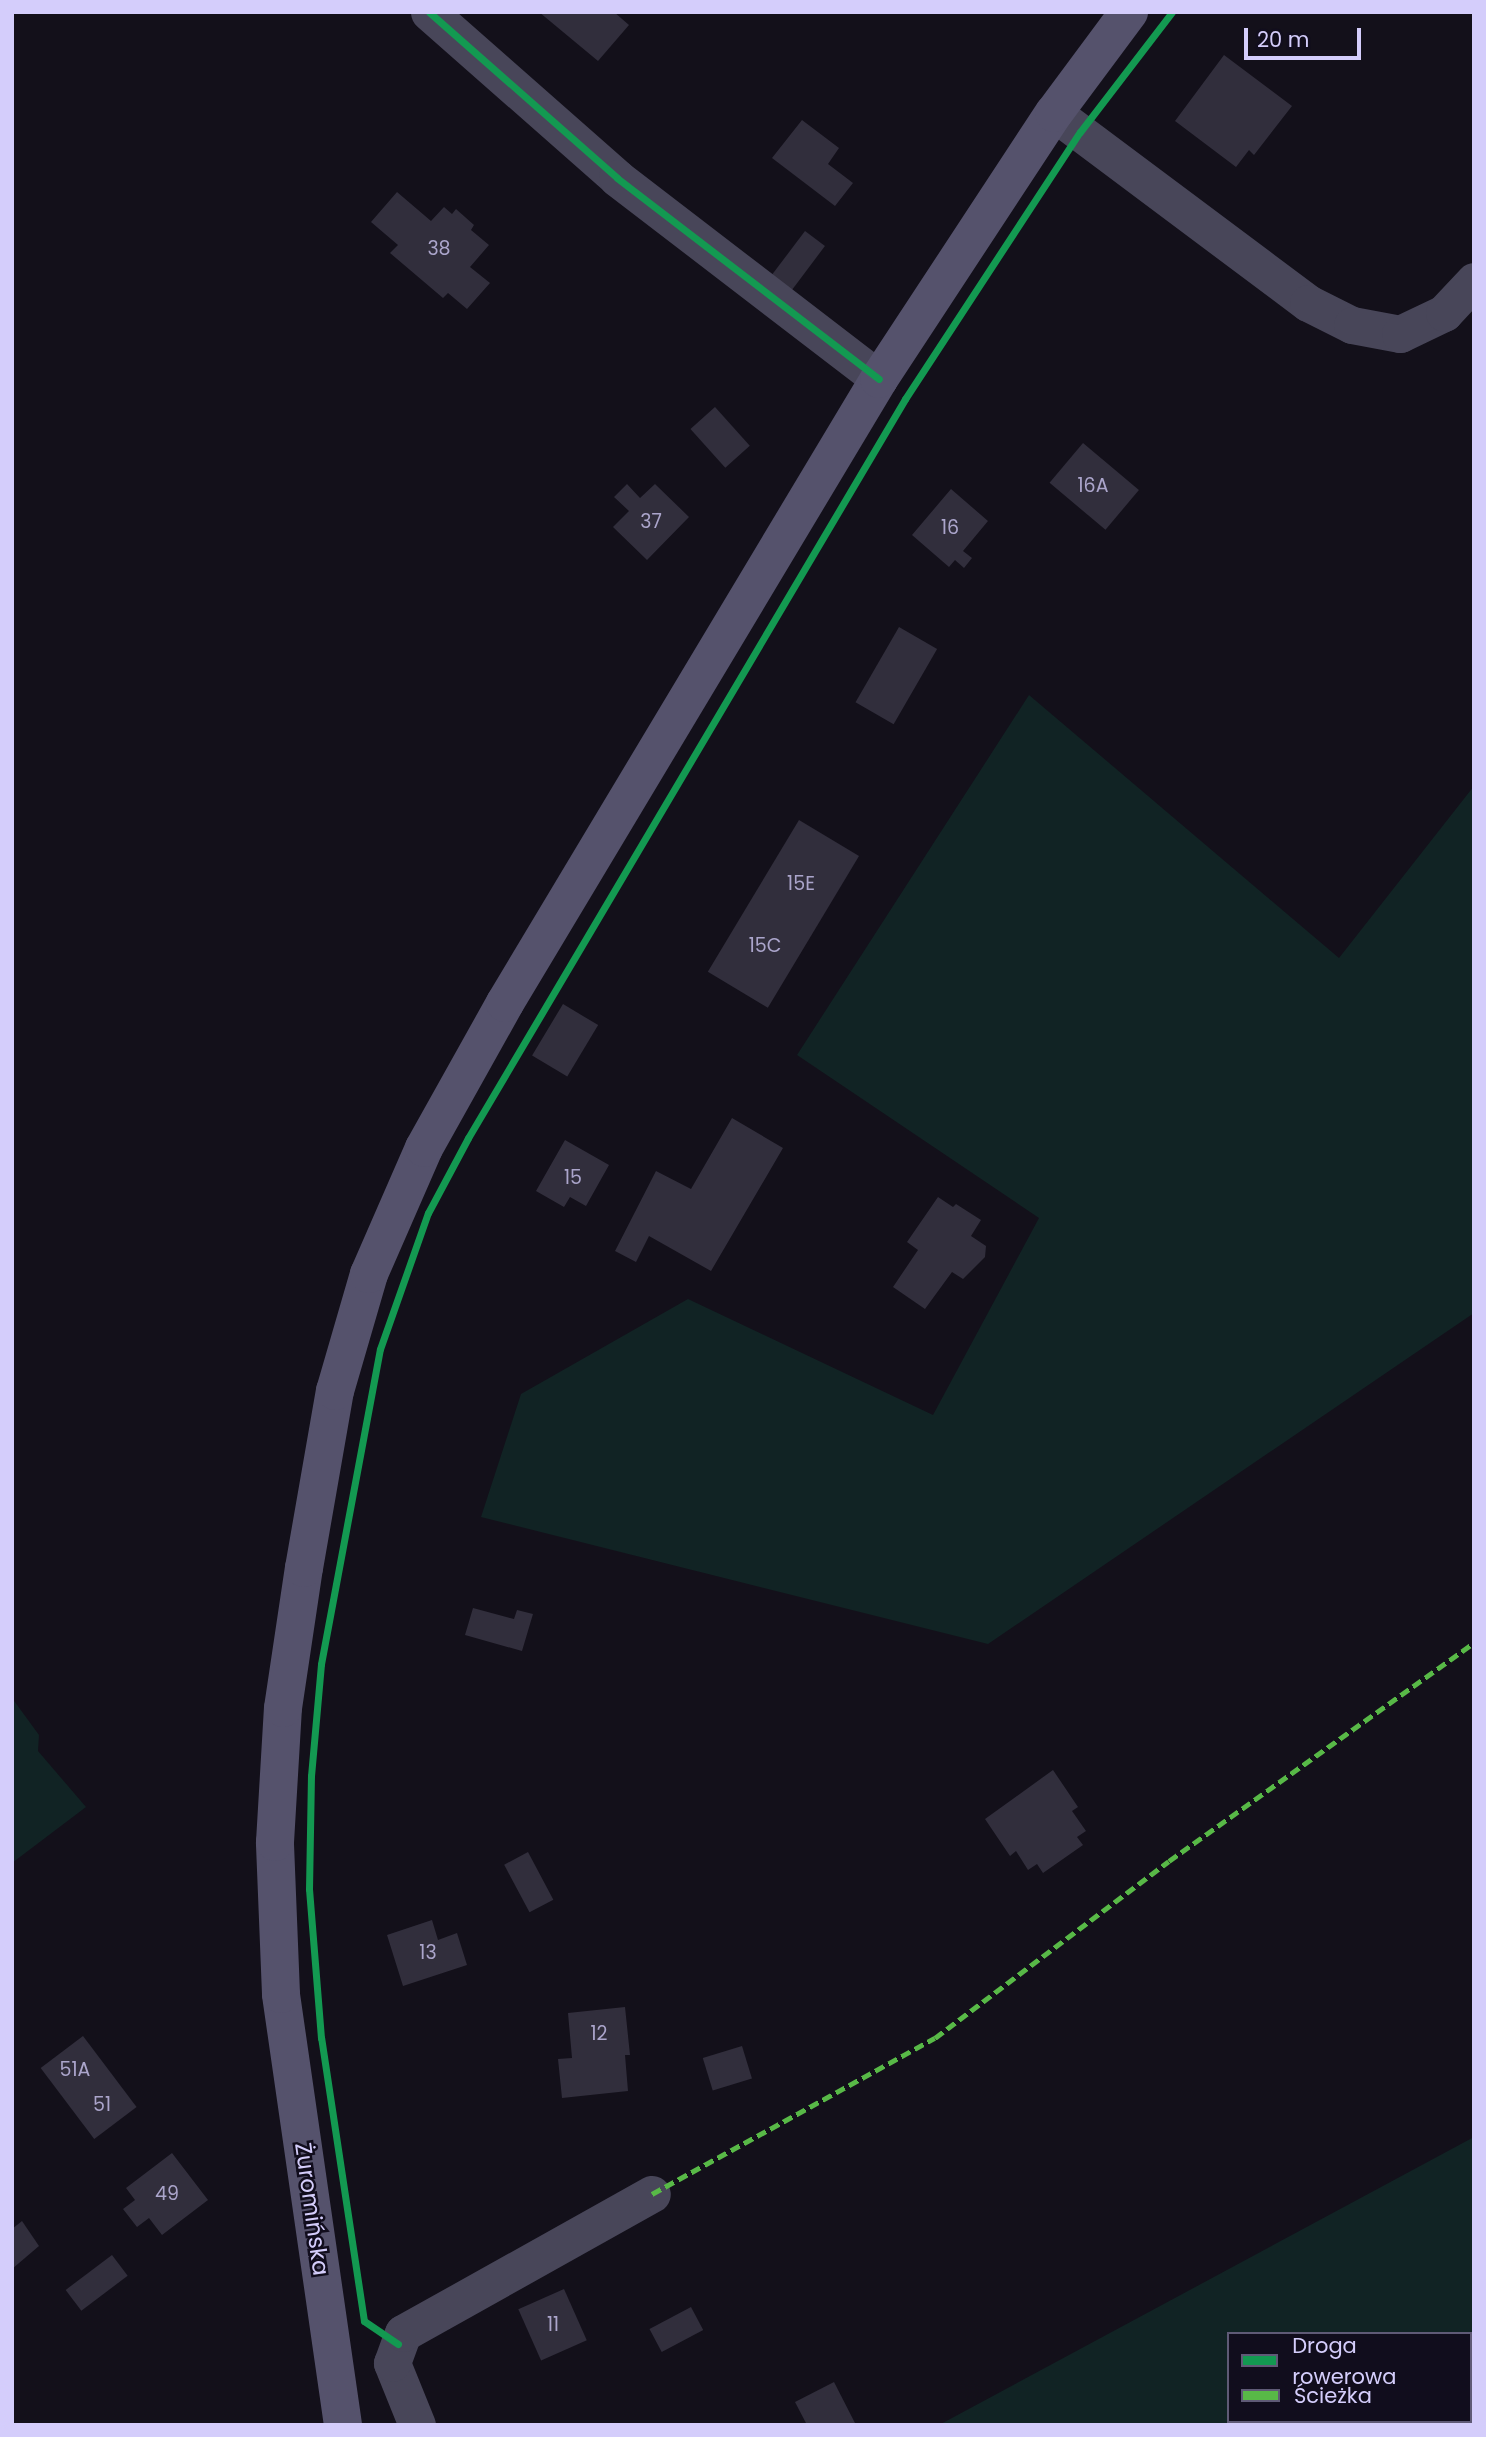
<!DOCTYPE html>
<meta charset="utf-8">
<style>
body{margin:0}
#map{position:relative;width:1486px;height:2437px;overflow:hidden;background:#13101a;font-family:Poppins,sans-serif}
div>[style]{position:absolute}
.green>*{inset:0;background:#112324}
.building>*{inset:0;background:#312e3c;transform-origin:0 0}
.street>*{height:37px;margin:-18.5px;padding:0 18.5px;transform-origin:18.5px;border-radius:18.5px;background:#484659}
.secondary>*{height:38px;margin:-19px;padding:0 19px;transform-origin:19px;border-radius:19px;background:#55526c}
.quiet>*{height:5px;margin-top:-2.5px;transform-origin:0;background:repeating-linear-gradient(90deg,#58b947 0 10px,transparent 0 15px)}
.cycleway>*{height:7px;margin:-3.5px;padding:0 3.5px;transform-origin:3.5px;border-radius:3.5px;background:#139951}
span{translate:-50% -50%;white-space:nowrap;text-align:center;line-height:1.15;-webkit-text-stroke:5px #110d1d;paint-order:stroke}
.number-label{font-size:19px;color:#aba5cb}
.number-label span{-webkit-text-stroke-width:0}
.street-label{font-size:23px;color:#d4cdfb}
.frame{position:absolute;inset:0;border:14px solid #d4cdfb;pointer-events:none}
.legend{position:absolute;left:1227px;top:2332px;width:245px;height:91px;box-sizing:border-box;background:#110d1d;border:2px solid #5f5a76;margin:0;padding:9px 12px;list-style:none;font-size:21px;color:#d4cdfb}
.legend li{display:flex;align-items:center;gap:14px;height:35px}
.legend b{width:35px;border:2px solid #5f5a76}
.scale{position:absolute;left:1244px;top:28px;width:117px;height:32px;box-sizing:border-box;border:4px solid #d4cdfb;border-top:0;padding-left:9px;font-size:21px;line-height:24px;white-space:nowrap;color:#d4cdfb;-webkit-text-stroke:5px #110d1d;paint-order:stroke}
</style>
<div id="map">
<div class="green">
<i style="clip-path:polygon(1029px 695px,1339px 958px,1474px 786px,1474px 1313px,988px 1644px,481px 1517px,521px 1394px,688px 1299px,933px 1415px,1039px 1218px,797px 1055px)"></i>
<i style="clip-path:polygon(12px 1698px,39px 1735px,38px 1751px,86px 1807px,12px 1863px)"></i>
<i style="clip-path:polygon(evenodd,1474px 2137px,1474px 2425px,939px 2425px,1474px 2137px,1229px 2334px,1470px 2334px,1470px 2421px,1229px 2421px,1229px 2334px)"></i>
</div>
<div class="building">
<i style="clip-path:polygon(539px 12px,614px 12px,629px 25px,598px 61px)"></i>
<i style="clip-path:polygon(1224px 55px,1292px 106px,1254px 155px,1249px 150px,1236px 167px,1175px 121px)"></i>
<i style="clip-path:polygon(802px 120px,839px 148px,828px 164px,853px 183px,835px 206px,772px 158px)"></i>
<i style="clip-path:polygon(397px 192px,431px 221px,444px 207px,452px 214px,456px 209px,474px 225px,471px 230px,489px 245px,470px 267px,490px 283px,467px 309px,448px 293px,443px 298px,390px 253px,398px 245px,371px 222px)"></i>
<i style="left:805px;top:231px;width:25px;height:59px;rotate:37deg"></i>
<i style="left:715px;top:407px;width:52px;height:33px;rotate:48deg"></i>
<i style="left:1083px;top:443px;width:73px;height:52px;rotate:40deg"></i>
<i style="clip-path:polygon(627px 484px,640px 498px,655px 484px,689px 517px,647px 560px,613px 527px,629px 511px,614px 497px)"></i>
<i style="clip-path:polygon(951px 489px,988px 521px,963px 551px,972px 558px,964px 568px,955px 560px,949px 567px,912px 535px)"></i>
<i style="left:899px;top:627px;width:44px;height:87px;rotate:30deg"></i>
<i style="left:799px;top:820px;width:70px;height:177px;rotate:31deg"></i>
<i style="left:563px;top:1004px;width:41px;height:60px;rotate:31deg"></i>
<i style="clip-path:polygon(732px 1118px,783px 1148px,711px 1271px,649px 1236px,636px 1262px,615px 1251px,656px 1171px,691px 1189px)"></i>
<i style="clip-path:polygon(565px 1140px,609px 1165px,586px 1206px,570px 1197px,564px 1207px,536px 1191px)"></i>
<i style="clip-path:polygon(938px 1197px,953px 1207px,956px 1204px,981px 1220px,971px 1236px,986px 1246px,985px 1257px,963px 1279px,952px 1272px,925px 1309px,893px 1287px,918px 1250px,907px 1242px)"></i>
<i style="clip-path:polygon(473px 1608px,514px 1619px,517px 1610px,533px 1614px,522px 1651px,465px 1635px)"></i>
<i style="clip-path:polygon(1053px 1770px,1078px 1807px,1072px 1811px,1086px 1831px,1077px 1837px,1083px 1845px,1043px 1873px,1037px 1864px,1028px 1870px,1016px 1851px,1010px 1856px,985px 1819px)"></i>
<i style="left:528px;top:1852px;width:54px;height:27px;rotate:62deg"></i>
<i style="clip-path:polygon(432px 1920px,438px 1940px,457px 1933px,467px 1965px,403px 1986px,387px 1935px)"></i>
<i style="clip-path:polygon(625px 2007px,630px 2055px,625px 2055px,628px 2091px,562px 2098px,558px 2059px,572px 2058px,568px 2013px)"></i>
<i style="left:83px;top:2036px;width:89px;height:53px;rotate:53deg"></i>
<i style="left:742px;top:2046px;width:34px;height:41px;rotate:73deg"></i>
<i style="clip-path:polygon(172px 2153px,208px 2200px,162px 2235px,149px 2218px,137px 2227px,123px 2209px,135px 2200px,126px 2188px)"></i>
<i style="clip-path:polygon(22px 2221px,39px 2246px,12px 2269px,12px 2229px)"></i>
<i style="left:112px;top:2255px;width:26px;height:58px;rotate:53deg"></i>
<i style="left:564px;top:2289px;width:56px;height:50px;rotate:66deg"></i>
<i style="left:691px;top:2307px;width:26px;height:47px;rotate:62deg"></i>
<i style="clip-path:polygon(834px 2382px,856px 2425px,807px 2425px,795px 2402px)"></i>
</div>
<div class="street">
<i style="left:429px;top:12px;width:251px;rotate:41.4deg"></i>
<i style="left:617px;top:178px;width:330px;rotate:37.5deg"></i>
<i style="left:1054px;top:113px;width:317px;rotate:36.8deg"></i>
<i style="left:1308px;top:303px;width:49px;rotate:26.6deg"></i>
<i style="left:1352px;top:325px;width:49px;rotate:10.6deg"></i>
<i style="left:1400px;top:334px;width:49px;rotate:-25.5deg"></i>
<i style="left:1444px;top:313px;width:44px;rotate:-46.8deg"></i>
<i style="left:417px;top:2425px;width:67px;rotate:-112deg"></i>
<i style="left:392px;top:2363px;width:32px;rotate:-70deg"></i>
<i style="left:403px;top:2333px;width:285px;rotate:-29.2deg"></i>
</div>
<div class="secondary">
<i style="left:343px;top:2425px;width:435px;rotate:-98.2deg"></i>
<i style="left:281px;top:1994px;width:152px;rotate:-92.3deg"></i>
<i style="left:275px;top:1842px;width:134px;rotate:-86.6deg"></i>
<i style="left:283px;top:1708px;width:142px;rotate:-81.5deg"></i>
<i style="left:304px;top:1568px;width:180px;rotate:-80.1deg"></i>
<i style="left:335px;top:1391px;width:122px;rotate:-73.8deg"></i>
<i style="left:369px;top:1274px;width:137px;rotate:-66.4deg"></i>
<i style="left:424px;top:1148px;width:166px;rotate:-60.8deg"></i>
<i style="left:505px;top:1003px;width:727px;rotate:-59.06deg"></i>
<i style="left:879px;top:379px;width:318px;rotate:-56.7deg"></i>
<i style="left:1054px;top:113px;width:126px;rotate:-53.4deg"></i>
</div>
<div class="quiet">
<i style="left:652px;top:2194px;width:323px;rotate:-28.9deg"></i>
<i style="left:935px;top:2038px;width:293px;rotate:-37.1deg"></i>
<i style="left:1169px;top:1861px;width:375px;rotate:-35.6deg"></i>
</div>
<div class="cycleway">
<i style="left:429px;top:12px;width:251px;rotate:41.4deg"></i>
<i style="left:617px;top:178px;width:330px;rotate:37.5deg"></i>
<i style="left:398px;top:2344px;width:41px;rotate:-145.9deg"></i>
<i style="left:364px;top:2321px;width:286px;rotate:-98.6deg"></i>
<i style="left:321px;top:2038px;width:149px;rotate:-94.6deg"></i>
<i style="left:309px;top:1889px;width:113px;rotate:-89deg"></i>
<i style="left:311px;top:1776px;width:112px;rotate:-84.9deg"></i>
<i style="left:321px;top:1664px;width:320px;rotate:-79.4deg"></i>
<i style="left:380px;top:1349px;width:144px;rotate:-70.6deg"></i>
<i style="left:428px;top:1213px;width:85px;rotate:-61.9deg"></i>
<i style="left:468px;top:1138px;width:859px;rotate:-59.4deg"></i>
<i style="left:905px;top:399px;width:319px;rotate:-56.8deg"></i>
<i style="left:1080px;top:132px;width:151px;rotate:-52.5deg"></i>
</div>
<div class="number-label">
<span style="left:439px;top:249px">38</span>
<span style="left:1093px;top:486px">16A</span>
<span style="left:651px;top:522px">37</span>
<span style="left:950px;top:528px">16</span>
<span style="left:801px;top:884px">15E</span>
<span style="left:765px;top:946px">15C</span>
<span style="left:573px;top:1178px">15</span>
<span style="left:428px;top:1953px">13</span>
<span style="left:599px;top:2034px">12</span>
<span style="left:75px;top:2070px">51A</span>
<span style="left:102px;top:2105px">51</span>
<span style="left:167px;top:2194px">49</span>
<span style="left:553px;top:2325px">11</span>
</div>
<div class="street-label">
<span style="left:312px;top:2209px;rotate:82deg">Żuromińska</span>
</div>
<div class="frame"></div>
<ul class="legend">
<li><b style="height:9px;background:#139951"></b>Droga rowerowa</li>
<li><b style="height:9px;background:#58b947"></b>Ścieżka</li>
</ul>
<div class="scale">20 m</div>
</div>
